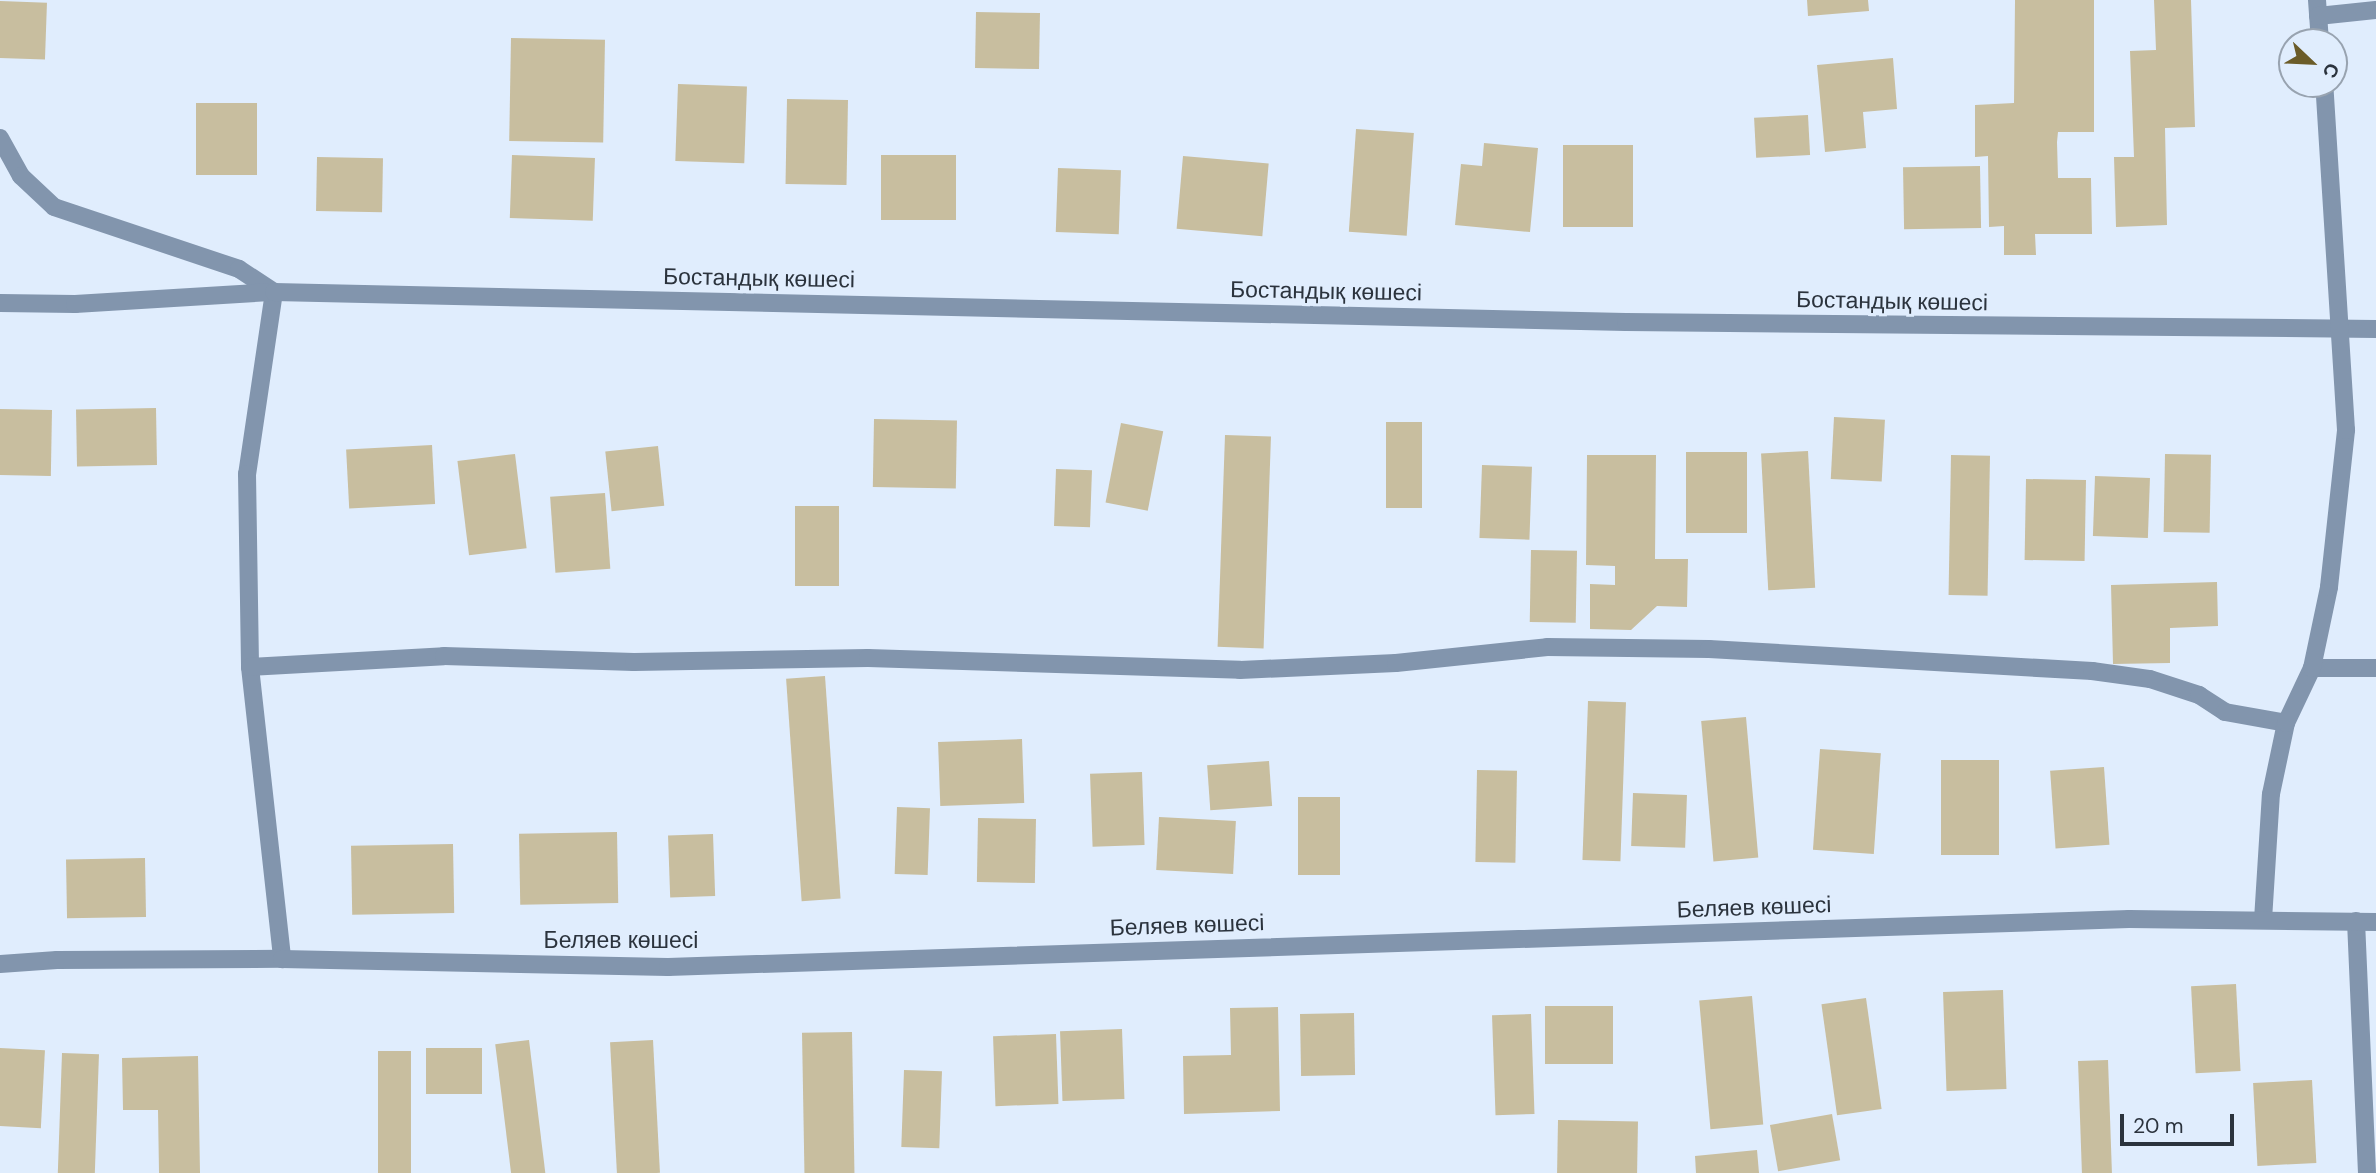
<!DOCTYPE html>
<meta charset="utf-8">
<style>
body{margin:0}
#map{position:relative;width:2376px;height:1173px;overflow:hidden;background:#e0edfd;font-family:"DM Sans",sans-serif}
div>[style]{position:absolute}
.building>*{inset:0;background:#c8be9f;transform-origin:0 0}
.minor>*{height:18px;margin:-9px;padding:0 9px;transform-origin:9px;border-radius:9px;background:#8295ad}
span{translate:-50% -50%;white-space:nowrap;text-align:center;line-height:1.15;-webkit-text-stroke:6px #e0edfd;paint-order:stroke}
.street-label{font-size:23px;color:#2b333d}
.north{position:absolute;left:2278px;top:28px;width:70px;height:70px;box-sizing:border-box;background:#e0edfd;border:2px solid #98a3b0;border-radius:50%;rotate:113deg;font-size:19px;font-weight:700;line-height:28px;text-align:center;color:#2b333d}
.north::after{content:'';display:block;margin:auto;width:24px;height:32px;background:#6b5c29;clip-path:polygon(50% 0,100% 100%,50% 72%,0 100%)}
.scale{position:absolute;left:2120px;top:1114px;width:114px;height:32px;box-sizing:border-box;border:4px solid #2b333d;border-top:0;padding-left:9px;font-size:21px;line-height:24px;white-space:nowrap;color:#2b333d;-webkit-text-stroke:5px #e0edfd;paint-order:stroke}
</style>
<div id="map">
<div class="building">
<i style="clip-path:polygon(1807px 0,1868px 0,1869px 11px,1808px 16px)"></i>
<i style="clip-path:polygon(2015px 0,2094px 0,2094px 132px,2058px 132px,2057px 142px,2058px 178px,2091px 178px,2092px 234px,2035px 234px,2036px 255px,2004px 255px,2004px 226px,1989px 227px,1988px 156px,1975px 157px,1975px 105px,2014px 103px)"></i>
<i style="clip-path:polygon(2154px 0,2191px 0,2195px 127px,2165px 128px,2167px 225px,2116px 227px,2114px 157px,2134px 157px,2130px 51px,2156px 50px)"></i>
<i style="left:0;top:1px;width:47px;height:57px;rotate:2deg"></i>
<i style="left:976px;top:12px;width:64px;height:56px;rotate:1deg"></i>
<i style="left:511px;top:38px;width:94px;height:103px;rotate:1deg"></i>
<i style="clip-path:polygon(1893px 58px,1897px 109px,1863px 112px,1866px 148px,1825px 152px,1817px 65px)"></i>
<i style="left:678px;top:84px;width:69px;height:77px;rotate:2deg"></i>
<i style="left:787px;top:99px;width:61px;height:85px;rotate:1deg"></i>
<i style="left:196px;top:103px;width:61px;height:72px"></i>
<i style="left:1808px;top:115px;width:40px;height:54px;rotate:87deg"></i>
<i style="left:1356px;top:129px;width:58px;height:103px;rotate:4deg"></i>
<i style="clip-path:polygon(1484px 143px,1538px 148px,1530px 232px,1455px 225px,1461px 164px,1482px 166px)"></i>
<i style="left:1563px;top:145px;width:70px;height:82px"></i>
<i style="left:512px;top:155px;width:83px;height:63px;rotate:2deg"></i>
<i style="left:956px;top:155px;width:65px;height:75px;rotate:90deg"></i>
<i style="left:1183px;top:156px;width:86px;height:73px;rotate:5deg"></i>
<i style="left:317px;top:157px;width:66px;height:54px;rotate:1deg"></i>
<i style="left:1980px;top:166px;width:62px;height:77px;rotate:89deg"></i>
<i style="left:1058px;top:168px;width:63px;height:64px;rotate:2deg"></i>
<i style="left:156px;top:408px;width:57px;height:80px;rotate:89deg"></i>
<i style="left:0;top:409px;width:52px;height:66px;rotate:1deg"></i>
<i style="left:1834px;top:417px;width:51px;height:62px;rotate:3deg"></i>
<i style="left:874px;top:419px;width:83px;height:68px;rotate:1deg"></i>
<i style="left:1386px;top:422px;width:36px;height:86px"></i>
<i style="left:1121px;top:423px;width:43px;height:81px;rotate:11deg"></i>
<i style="left:1225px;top:435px;width:46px;height:212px;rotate:2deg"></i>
<i style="left:432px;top:445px;width:59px;height:86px;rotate:87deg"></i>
<i style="left:658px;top:446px;width:60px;height:53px;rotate:84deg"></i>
<i style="left:1808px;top:451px;width:137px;height:47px;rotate:87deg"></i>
<i style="left:1686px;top:452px;width:61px;height:81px"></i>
<i style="left:515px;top:454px;width:95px;height:58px;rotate:83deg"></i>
<i style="left:2165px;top:454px;width:46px;height:78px;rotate:1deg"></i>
<i style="clip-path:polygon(1587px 455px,1656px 455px,1655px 559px,1688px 559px,1687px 607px,1657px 606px,1631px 630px,1590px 629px,1590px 584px,1615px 585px,1615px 566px,1586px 565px)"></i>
<i style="left:1951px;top:455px;width:39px;height:140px;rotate:1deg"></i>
<i style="left:1482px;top:465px;width:50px;height:73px;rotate:2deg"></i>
<i style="left:1056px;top:469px;width:36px;height:57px;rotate:2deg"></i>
<i style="left:2095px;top:476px;width:55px;height:60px;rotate:2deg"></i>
<i style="left:2026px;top:479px;width:60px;height:81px;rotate:1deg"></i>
<i style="left:605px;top:493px;width:76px;height:55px;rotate:86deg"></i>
<i style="left:839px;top:506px;width:80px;height:44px;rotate:90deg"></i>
<i style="left:1531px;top:550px;width:46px;height:72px;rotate:1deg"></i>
<i style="clip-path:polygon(2217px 582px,2218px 626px,2170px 628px,2170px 663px,2113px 664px,2111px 585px)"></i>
<i style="left:825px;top:676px;width:223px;height:39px;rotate:86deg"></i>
<i style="left:1588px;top:701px;width:38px;height:159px;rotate:2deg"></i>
<i style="left:1746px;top:717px;width:141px;height:45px;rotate:85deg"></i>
<i style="left:1022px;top:739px;width:64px;height:84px;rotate:88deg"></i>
<i style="left:1820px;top:749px;width:61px;height:101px;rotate:4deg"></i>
<i style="left:1941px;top:760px;width:58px;height:95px"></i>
<i style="left:1269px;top:761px;width:45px;height:62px;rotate:86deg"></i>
<i style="left:2104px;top:767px;width:78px;height:54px;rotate:86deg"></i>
<i style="left:1477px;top:770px;width:40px;height:92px;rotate:1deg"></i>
<i style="left:1142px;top:772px;width:73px;height:52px;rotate:88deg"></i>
<i style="left:1633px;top:793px;width:54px;height:53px;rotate:2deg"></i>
<i style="left:1298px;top:797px;width:42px;height:78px"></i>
<i style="left:897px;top:807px;width:33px;height:67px;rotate:2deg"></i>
<i style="left:1159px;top:817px;width:77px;height:53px;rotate:3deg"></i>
<i style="left:978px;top:818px;width:58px;height:64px;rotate:1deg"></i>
<i style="left:617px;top:832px;width:71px;height:98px;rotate:89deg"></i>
<i style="left:713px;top:834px;width:62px;height:45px;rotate:88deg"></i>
<i style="left:453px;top:844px;width:69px;height:102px;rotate:89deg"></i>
<i style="left:145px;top:858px;width:59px;height:79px;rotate:89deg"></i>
<i style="left:2236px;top:984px;width:87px;height:45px;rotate:87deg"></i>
<i style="left:2003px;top:990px;width:99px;height:60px;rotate:88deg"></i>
<i style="left:1752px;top:996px;width:129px;height:53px;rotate:85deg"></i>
<i style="left:1866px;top:998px;width:112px;height:45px;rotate:82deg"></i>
<i style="left:1545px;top:1006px;width:68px;height:58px"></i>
<i style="clip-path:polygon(1278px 1007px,1280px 1111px,1184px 1114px,1183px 1056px,1231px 1055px,1230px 1008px)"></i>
<i style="left:1354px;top:1013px;width:62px;height:54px;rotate:89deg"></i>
<i style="left:1531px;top:1014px;width:100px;height:39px;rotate:88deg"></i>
<i style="left:1122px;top:1029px;width:70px;height:62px;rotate:88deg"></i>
<i style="left:852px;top:1032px;width:141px;height:50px;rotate:89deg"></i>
<i style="left:1056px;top:1034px;width:70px;height:63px;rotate:88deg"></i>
<i style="left:529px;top:1040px;width:134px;height:34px;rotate:83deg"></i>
<i style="left:653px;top:1040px;width:133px;height:43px;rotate:87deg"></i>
<i style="left:0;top:1048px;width:45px;height:78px;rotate:3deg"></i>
<i style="left:426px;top:1048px;width:56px;height:46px"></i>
<i style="left:378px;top:1051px;width:33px;height:122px"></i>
<i style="left:62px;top:1053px;width:37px;height:120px;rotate:2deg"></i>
<i style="clip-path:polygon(198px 1056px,200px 1173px,159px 1173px,158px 1110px,123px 1110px,122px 1058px)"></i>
<i style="left:2108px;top:1060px;width:113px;height:30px;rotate:88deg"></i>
<i style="left:904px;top:1070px;width:38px;height:77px;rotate:2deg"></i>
<i style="left:2312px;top:1080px;width:83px;height:59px;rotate:87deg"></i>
<i style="left:1832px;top:1114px;width:47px;height:63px;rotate:80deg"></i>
<i style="left:1558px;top:1120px;width:80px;height:53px;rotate:1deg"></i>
<i style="clip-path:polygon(1757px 1150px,1759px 1173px,1696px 1173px,1695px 1156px)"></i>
</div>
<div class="minor">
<i style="left:2317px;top:0;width:42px;rotate:85.9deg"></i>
<i style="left:2318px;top:16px;width:58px;rotate:-5.9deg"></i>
<i style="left:0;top:138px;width:43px;rotate:61.1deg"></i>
<i style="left:21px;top:176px;width:45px;rotate:43.2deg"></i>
<i style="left:54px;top:207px;width:195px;rotate:18.5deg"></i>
<i style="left:239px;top:269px;width:42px;rotate:33.3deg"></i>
<i style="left:274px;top:292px;width:184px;rotate:98.4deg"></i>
<i style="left:247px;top:474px;width:193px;rotate:89.1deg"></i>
<i style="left:250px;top:667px;width:294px;rotate:83.7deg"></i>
<i style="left:0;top:303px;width:75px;rotate:0.8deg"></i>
<i style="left:75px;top:304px;width:199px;rotate:-3.5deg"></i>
<i style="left:274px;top:292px;width:1352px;rotate:1.27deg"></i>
<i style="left:1626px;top:322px;width:750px;rotate:0.53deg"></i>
<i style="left:250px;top:667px;width:194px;rotate:-3.2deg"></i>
<i style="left:444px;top:656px;width:190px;rotate:1.8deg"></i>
<i style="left:634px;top:662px;width:234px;rotate:-1deg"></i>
<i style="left:868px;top:658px;width:372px;rotate:1.8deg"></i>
<i style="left:1240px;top:670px;width:156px;rotate:-2.6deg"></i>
<i style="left:1396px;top:663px;width:152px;rotate:-6deg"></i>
<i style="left:1547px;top:647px;width:162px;rotate:0.7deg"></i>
<i style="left:1709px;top:649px;width:384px;rotate:3.3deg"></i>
<i style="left:2092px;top:671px;width:59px;rotate:7.9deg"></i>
<i style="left:2150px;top:679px;width:52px;rotate:18.1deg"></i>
<i style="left:2199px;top:695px;width:31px;rotate:33deg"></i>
<i style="left:2225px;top:712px;width:62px;rotate:10.2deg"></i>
<i style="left:2312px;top:668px;width:64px"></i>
<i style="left:2263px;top:920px;width:126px;rotate:-86.4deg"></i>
<i style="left:2271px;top:794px;width:73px;rotate:-78.1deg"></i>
<i style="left:2286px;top:723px;width:61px;rotate:-64.7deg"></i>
<i style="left:2312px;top:668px;width:83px;rotate:-78.1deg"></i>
<i style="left:2329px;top:587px;width:158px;rotate:-83.8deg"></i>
<i style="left:2346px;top:430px;width:347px;rotate:-93.6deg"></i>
<i style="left:2356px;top:921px;width:252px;rotate:87.5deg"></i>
<i style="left:0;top:964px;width:57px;rotate:-4deg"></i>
<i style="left:57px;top:960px;width:225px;rotate:-0.3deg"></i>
<i style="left:282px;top:959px;width:386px;rotate:1.2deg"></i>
<i style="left:668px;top:967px;width:1462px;rotate:-1.88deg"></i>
<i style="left:2129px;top:919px;width:247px;rotate:0.7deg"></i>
</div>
<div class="street-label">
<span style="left:759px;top:278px;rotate:1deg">Бостандық көшесі</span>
<span style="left:1326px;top:291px;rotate:1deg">Бостандық көшесі</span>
<span style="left:1892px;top:301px;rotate:1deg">Бостандық көшесі</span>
<span style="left:1754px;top:907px;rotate:-2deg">Беляев көшесі</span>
<span style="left:1187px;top:925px;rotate:-2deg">Беляев көшесі</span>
<span style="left:621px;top:940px">Беляев көшесі</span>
</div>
<div class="north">С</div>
<div class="scale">20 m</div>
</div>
